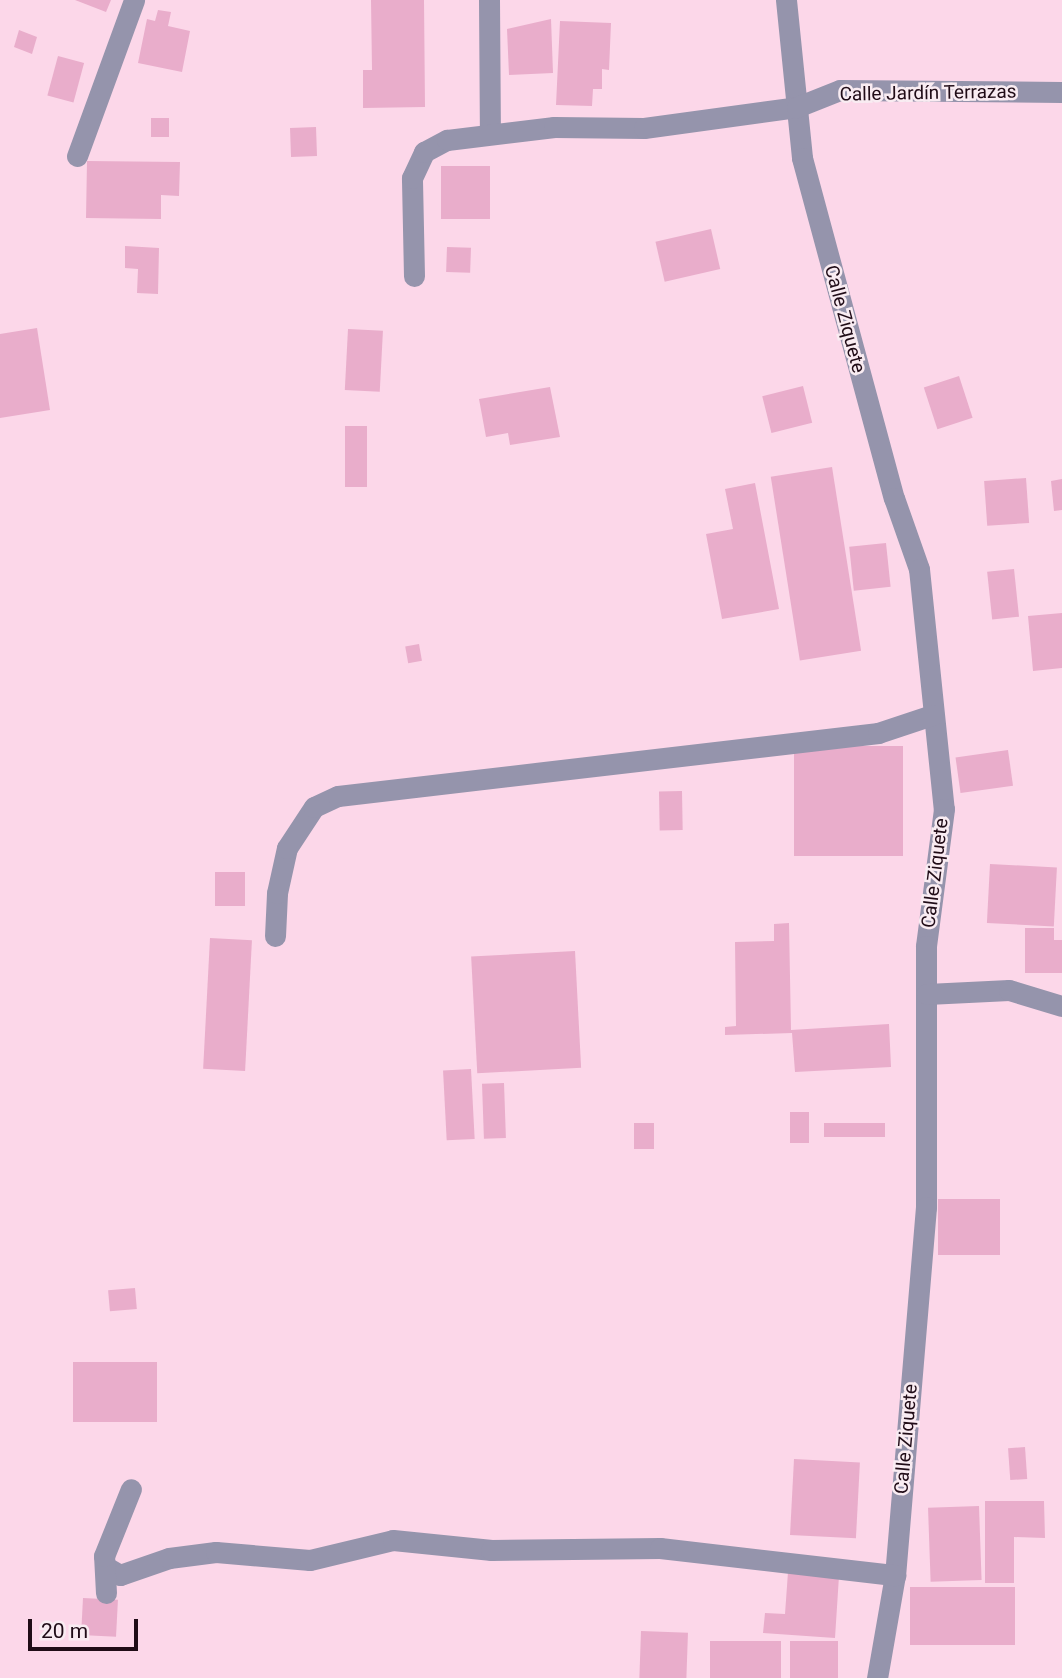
<!DOCTYPE html>
<meta charset="utf-8">
<style>
body{margin:0}
#map{position:relative;width:1062px;height:1678px;overflow:hidden;background:#fcd7e9;font-family:Roboto,sans-serif}
div>[style]{position:absolute}
.building>*{inset:0;background:#e9adcb;transform-origin:0 0}
.street>*{height:21px;margin:-10.5px;padding:0 10.5px;transform-origin:10.5px;border-radius:10.5px;background:#9594ac}
span{translate:-50% -50%;white-space:nowrap;text-align:center;line-height:1.15;-webkit-text-stroke:5px #f9ecf2;paint-order:stroke}
.street-label{font-size:19px;color:#200c17}
.scale{position:absolute;left:28px;top:1619px;width:110px;height:32px;box-sizing:border-box;border:4px solid #200c17;border-top:0;padding-left:9px;font-size:21px;line-height:24px;white-space:nowrap;color:#200c17;-webkit-text-stroke:5px #f9ecf2;paint-order:stroke}
</style>
<div id="map">
<div class="building">
<i style="clip-path:polygon(75px 0,111px 0,106px 12px)"></i>
<i style="clip-path:polygon(371px 0,424px 0,425px 107px,363px 108px,363px 70px,372px 70px)"></i>
<i style="clip-path:polygon(158px 10px,171px 12px,168px 26px,190px 31px,182px 72px,138px 63px,147px 19px,155px 21px)"></i>
<i style="clip-path:polygon(551px 19px,553px 73px,509px 75px,507px 29px)"></i>
<i style="clip-path:polygon(560px 21px,611px 23px,609px 70px,602px 69px,602px 89px,593px 89px,592px 106px,556px 105px)"></i>
<i style="clip-path:polygon(19px 30px,37px 37px,32px 54px,14px 47px)"></i>
<i style="left:58px;top:56px;width:27px;height:41px;rotate:15deg"></i>
<i style="left:151px;top:118px;width:18px;height:19px"></i>
<i style="left:316px;top:127px;width:29px;height:26px;rotate:88deg"></i>
<i style="clip-path:polygon(87px 161px,180px 162px,179px 196px,161px 195px,161px 219px,86px 218px)"></i>
<i style="left:441px;top:166px;width:49px;height:53px"></i>
<i style="left:711px;top:229px;width:41px;height:57px;rotate:77deg"></i>
<i style="clip-path:polygon(125px 246px,159px 248px,158px 294px,137px 293px,138px 269px,125px 268px)"></i>
<i style="left:447px;top:247px;width:24px;height:25px;rotate:2deg"></i>
<i style="clip-path:polygon(37px 328px,50px 410px,0 418px,0 334px)"></i>
<i style="left:348px;top:329px;width:35px;height:61px;rotate:3deg"></i>
<i style="left:959px;top:376px;width:44px;height:37px;rotate:72deg"></i>
<i style="left:803px;top:386px;width:38px;height:42px;rotate:76deg"></i>
<i style="clip-path:polygon(550px 387px,560px 437px,510px 445px,508px 433px,486px 437px,479px 399px)"></i>
<i style="left:345px;top:426px;width:22px;height:61px"></i>
<i style="left:832px;top:467px;width:186px;height:62px;rotate:81deg"></i>
<i style="left:1026px;top:478px;width:45px;height:42px;rotate:86deg"></i>
<i style="clip-path:polygon(1062px 479px,1062px 510px,1054px 511px,1051px 481px)"></i>
<i style="clip-path:polygon(755px 483px,779px 609px,722px 619px,706px 534px,733px 529px,725px 489px)"></i>
<i style="left:886px;top:543px;width:44px;height:37px;rotate:84deg"></i>
<i style="left:1014px;top:569px;width:48px;height:27px;rotate:84deg"></i>
<i style="clip-path:polygon(1062px 613px,1062px 668px,1033px 671px,1028px 616px)"></i>
<i style="left:419px;top:644px;width:17px;height:14px;rotate:80deg"></i>
<i style="left:903px;top:746px;width:110px;height:109px;rotate:90deg"></i>
<i style="left:1008px;top:750px;width:36px;height:53px;rotate:82deg"></i>
<i style="left:682px;top:791px;width:39px;height:23px;rotate:89deg"></i>
<i style="left:990px;top:864px;width:67px;height:59px;rotate:3deg"></i>
<i style="left:215px;top:872px;width:30px;height:34px"></i>
<i style="clip-path:polygon(789px 923px,791px 1030px,889px 1024px,891px 1067px,795px 1072px,792px 1033px,725px 1035px,725px 1027px,736px 1026px,735px 942px,774px 941px,774px 924px)"></i>
<i style="clip-path:polygon(1025px 928px,1054px 928px,1054px 940px,1062px 940px,1062px 973px,1025px 973px)"></i>
<i style="left:210px;top:938px;width:42px;height:131px;rotate:3deg"></i>
<i style="left:575px;top:951px;width:117px;height:104px;rotate:87deg"></i>
<i style="left:471px;top:1069px;width:70px;height:28px;rotate:87deg"></i>
<i style="left:504px;top:1083px;width:55px;height:22px;rotate:88deg"></i>
<i style="left:790px;top:1112px;width:19px;height:31px"></i>
<i style="left:634px;top:1123px;width:20px;height:26px"></i>
<i style="left:885px;top:1123px;width:14px;height:61px;rotate:90deg"></i>
<i style="left:938px;top:1199px;width:62px;height:56px"></i>
<i style="left:135px;top:1288px;width:21px;height:27px;rotate:85deg"></i>
<i style="left:73px;top:1362px;width:84px;height:60px"></i>
<i style="left:1025px;top:1447px;width:32px;height:17px;rotate:86deg"></i>
<i style="left:794px;top:1459px;width:66px;height:76px;rotate:3deg"></i>
<i style="clip-path:polygon(985px 1501px,1044px 1501px,1045px 1538px,1014px 1537px,1014px 1583px,985px 1583px)"></i>
<i style="left:979px;top:1506px;width:74px;height:51px;rotate:88deg"></i>
<i style="clip-path:polygon(788px 1572px,839px 1576px,835px 1638px,763px 1633px,765px 1613px,785px 1614px)"></i>
<i style="left:910px;top:1587px;width:105px;height:58px"></i>
<i style="left:83px;top:1598px;width:35px;height:37px;rotate:3deg"></i>
<i style="left:641px;top:1631px;width:47px;height:47px;rotate:2deg"></i>
<i style="left:710px;top:1641px;width:71px;height:37px"></i>
<i style="left:790px;top:1641px;width:48px;height:37px"></i>
</div>
<div class="street">
<i style="left:489px;top:0;width:134px;rotate:89.6deg"></i>
<i style="left:786px;top:0;width:159px;rotate:84.2deg"></i>
<i style="left:802px;top:158px;width:352px;rotate:74.9deg"></i>
<i style="left:894px;top:498px;width:75px;rotate:70.6deg"></i>
<i style="left:919px;top:569px;width:241px;rotate:84.1deg"></i>
<i style="left:944px;top:809px;width:138px;rotate:97.5deg"></i>
<i style="left:926px;top:946px;width:261px;rotate:90deg"></i>
<i style="left:926px;top:1207px;width:369px;rotate:94.8deg"></i>
<i style="left:895px;top:1575px;width:105px;rotate:99.9deg"></i>
<i style="left:77px;top:156px;width:166px;rotate:-69.9deg"></i>
<i style="left:414px;top:276px;width:98px;rotate:-91.2deg"></i>
<i style="left:412px;top:178px;width:29px;rotate:-65deg"></i>
<i style="left:424px;top:152px;width:26px;rotate:-28deg"></i>
<i style="left:447px;top:140px;width:108px;rotate:-6.9deg"></i>
<i style="left:554px;top:127px;width:90px;rotate:0.6deg"></i>
<i style="left:644px;top:128px;width:154px;rotate:-7.8deg"></i>
<i style="left:797px;top:107px;width:46px;rotate:-21.6deg"></i>
<i style="left:840px;top:90px;width:222px;rotate:0.5deg"></i>
<i style="left:275px;top:936px;width:43px;rotate:-87.3deg"></i>
<i style="left:277px;top:893px;width:46px;rotate:-77.5deg"></i>
<i style="left:287px;top:848px;width:49px;rotate:-56.6deg"></i>
<i style="left:314px;top:807px;width:26px;rotate:-25deg"></i>
<i style="left:338px;top:796px;width:544px;rotate:-6.65deg"></i>
<i style="left:878px;top:733px;width:57px;rotate:-18.4deg"></i>
<i style="left:927px;top:994px;width:82px;rotate:-2.8deg"></i>
<i style="left:1009px;top:990px;width:55px;rotate:16.8deg"></i>
<i style="left:108px;top:1568px;width:14px;rotate:30deg"></i>
<i style="left:120px;top:1575px;width:52px;rotate:-19.1deg"></i>
<i style="left:169px;top:1558px;width:47px;rotate:-7.3deg"></i>
<i style="left:216px;top:1552px;width:94px;rotate:4.9deg"></i>
<i style="left:310px;top:1560px;width:85px;rotate:-13.5deg"></i>
<i style="left:393px;top:1540px;width:99px;rotate:5.8deg"></i>
<i style="left:491px;top:1550px;width:169px;rotate:-0.7deg"></i>
<i style="left:660px;top:1548px;width:237px;rotate:6.6deg"></i>
<i style="left:106px;top:1593px;width:37px;rotate:-93deg"></i>
<i style="left:104px;top:1556px;width:72px;rotate:-68.1deg"></i>
</div>
<div class="street-label">
<span style="left:928px;top:93px;rotate:-1deg">Calle Jardín Terrazas</span>
<span style="left:845px;top:319px;rotate:75deg">Calle Ziquete</span>
<span style="left:935px;top:873px;rotate:-83deg">Calle Ziquete</span>
<span style="left:906px;top:1439px;rotate:-85deg">Calle Ziquete</span>
</div>
<div class="scale">20 m</div>
</div>
